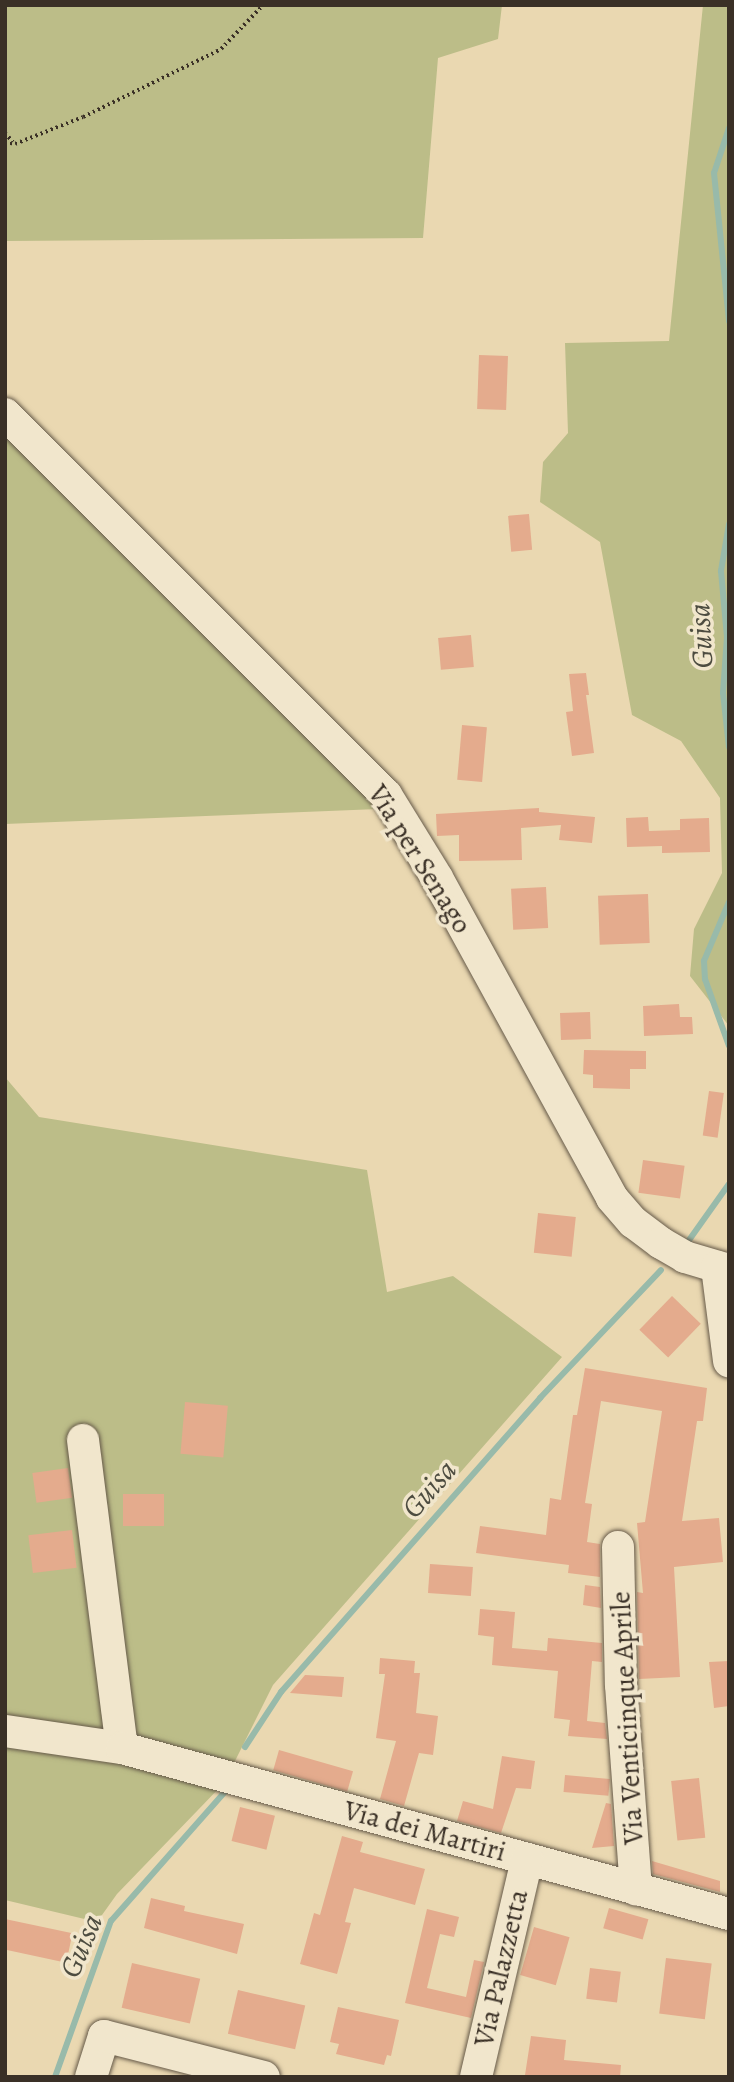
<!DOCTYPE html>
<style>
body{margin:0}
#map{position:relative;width:734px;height:2082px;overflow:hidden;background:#ead8b1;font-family:Alegreya,serif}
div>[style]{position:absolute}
.green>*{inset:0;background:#bcbd88}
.stream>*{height:6px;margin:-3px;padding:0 3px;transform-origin:3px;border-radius:3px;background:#98baaa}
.building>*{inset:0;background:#e4ab8d;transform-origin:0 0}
.path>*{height:3.5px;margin-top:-1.75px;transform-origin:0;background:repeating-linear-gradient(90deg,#3a3026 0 2px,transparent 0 5.5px)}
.roads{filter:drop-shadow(0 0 2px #665a49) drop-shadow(0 0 2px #665a49)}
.minor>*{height:32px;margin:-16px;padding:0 16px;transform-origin:16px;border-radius:16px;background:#f1e6cc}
span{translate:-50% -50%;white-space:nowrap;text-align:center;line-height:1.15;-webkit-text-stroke:7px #f1e6cc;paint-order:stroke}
.street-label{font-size:28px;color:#3a3026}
.water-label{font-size:30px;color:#4d4c40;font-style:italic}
.frame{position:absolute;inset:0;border:7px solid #3a3026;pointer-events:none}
</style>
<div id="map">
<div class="green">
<i style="clip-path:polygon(5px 5px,502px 5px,498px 39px,438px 58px,423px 238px,5px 241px)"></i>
<i style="clip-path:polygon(703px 5px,729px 5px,729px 1026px,690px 976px,694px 929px,722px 873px,720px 798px,681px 741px,632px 715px,600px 542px,540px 502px,543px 462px,568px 433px,565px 343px,669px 341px)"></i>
<i style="clip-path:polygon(5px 433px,378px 809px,5px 824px)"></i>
<i style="clip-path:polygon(5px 1077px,39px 1117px,367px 1170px,387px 1292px,453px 1276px,562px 1357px,273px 1685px,224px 1783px,117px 1894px,97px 1922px,5px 1900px)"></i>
</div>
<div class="stream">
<i style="left:729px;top:128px;width:47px;rotate:108.4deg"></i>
<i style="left:714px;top:173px;width:149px;rotate:84.2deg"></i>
<i style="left:729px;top:524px;width:48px;rotate:99.7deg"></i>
<i style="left:721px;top:571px;width:66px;rotate:84.8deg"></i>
<i style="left:727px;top:637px;width:56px;rotate:94.1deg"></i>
<i style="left:723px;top:693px;width:54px;rotate:83.7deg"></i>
<i style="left:729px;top:902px;width:64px;rotate:113deg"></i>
<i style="left:704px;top:961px;width:18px;rotate:87deg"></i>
<i style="left:705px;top:979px;width:71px;rotate:70.3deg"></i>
<i style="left:687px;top:1243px;width:72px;rotate:-54.6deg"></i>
<i style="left:245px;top:1747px;width:66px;rotate:-56.8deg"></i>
<i style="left:281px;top:1692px;width:392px;rotate:-48.6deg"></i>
<i style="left:540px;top:1398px;width:176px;rotate:-46.6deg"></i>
<i style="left:55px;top:2077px;width:166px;rotate:-70.3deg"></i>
<i style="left:111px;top:1921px;width:179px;rotate:-48.6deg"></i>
</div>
<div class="building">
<i style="left:479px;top:355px;width:29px;height:54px;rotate:2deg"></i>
<i style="left:529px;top:514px;width:36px;height:21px;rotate:85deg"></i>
<i style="left:471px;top:635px;width:32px;height:33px;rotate:85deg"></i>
<i style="clip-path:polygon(586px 673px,589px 695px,586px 695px,594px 753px,572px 756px,566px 712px,573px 711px,569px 674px)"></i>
<i style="left:462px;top:725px;width:25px;height:55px;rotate:5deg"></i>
<i style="clip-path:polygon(539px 808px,539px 812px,595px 817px,592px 843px,559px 840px,561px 825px,521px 828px,522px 860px,459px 861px,459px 835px,437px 836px,436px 814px)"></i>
<i style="clip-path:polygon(648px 817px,649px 831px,680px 830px,680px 819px,709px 818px,710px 852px,662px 853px,662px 846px,627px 847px,626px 818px)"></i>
<i style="left:546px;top:887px;width:41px;height:35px;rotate:87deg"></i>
<i style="left:648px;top:894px;width:49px;height:50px;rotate:88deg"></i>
<i style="clip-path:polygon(679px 1004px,680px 1017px,692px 1017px,693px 1034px,644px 1036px,643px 1006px)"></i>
<i style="left:590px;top:1012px;width:27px;height:30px;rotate:88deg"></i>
<i style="clip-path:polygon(584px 1050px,646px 1051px,646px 1069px,630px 1069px,630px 1089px,593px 1088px,593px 1075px,583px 1074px)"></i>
<i style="left:709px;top:1091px;width:15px;height:45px;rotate:8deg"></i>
<i style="left:643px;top:1160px;width:42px;height:33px;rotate:8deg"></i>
<i style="left:538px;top:1213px;width:38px;height:40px;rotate:6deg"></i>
<i style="left:672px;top:1296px;width:40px;height:47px;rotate:44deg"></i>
<i style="clip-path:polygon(585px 1368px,707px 1388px,703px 1421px,697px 1421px,682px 1521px,719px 1518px,723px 1562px,674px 1567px,680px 1677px,639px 1679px,637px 1592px,643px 1593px,637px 1523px,645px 1522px,662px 1411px,601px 1401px,585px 1503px,592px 1504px,587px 1542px,600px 1544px,600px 1577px,568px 1573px,569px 1565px,476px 1553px,480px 1526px,546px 1535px,550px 1498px,561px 1500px,573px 1415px,577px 1415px)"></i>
<i style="left:185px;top:1402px;width:43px;height:52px;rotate:5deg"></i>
<i style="left:68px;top:1468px;width:30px;height:36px;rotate:82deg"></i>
<i style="left:123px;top:1494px;width:41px;height:32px"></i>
<i style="left:72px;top:1530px;width:38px;height:44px;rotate:83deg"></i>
<i style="left:430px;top:1564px;width:43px;height:29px;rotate:4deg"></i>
<i style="clip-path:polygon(585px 1585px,600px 1587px,601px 1608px,583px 1605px)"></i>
<i style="clip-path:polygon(480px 1609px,515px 1612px,512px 1648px,547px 1651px,548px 1638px,602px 1643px,602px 1662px,592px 1661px,587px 1721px,605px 1723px,607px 1739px,568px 1736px,570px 1720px,554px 1718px,558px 1671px,492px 1665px,494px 1637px,478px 1635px)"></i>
<i style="clip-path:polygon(380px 1658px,415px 1661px,414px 1673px,420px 1673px,416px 1713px,438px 1716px,433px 1755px,419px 1753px,404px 1806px,380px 1799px,396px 1741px,376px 1738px,385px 1674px,379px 1674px)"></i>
<i style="clip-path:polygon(729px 1661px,729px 1706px,714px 1708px,709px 1662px)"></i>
<i style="clip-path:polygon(305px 1675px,344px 1677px,342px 1697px,290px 1693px)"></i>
<i style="left:279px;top:1750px;width:77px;height:21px;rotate:16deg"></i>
<i style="clip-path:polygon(502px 1756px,535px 1761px,531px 1789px,516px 1788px,501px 1833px,457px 1821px,463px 1801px,493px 1809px)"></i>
<i style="left:565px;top:1775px;width:45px;height:17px;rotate:5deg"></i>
<i style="left:699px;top:1778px;width:60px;height:28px;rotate:84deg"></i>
<i style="clip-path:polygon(606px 1803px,611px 1804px,614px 1846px,592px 1848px)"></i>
<i style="left:240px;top:1807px;width:36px;height:35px;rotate:14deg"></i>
<i style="clip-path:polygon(342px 1836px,363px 1842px,360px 1852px,425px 1869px,415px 1905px,354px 1888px,345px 1922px,351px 1923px,337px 1974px,300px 1964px,314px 1913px,320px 1915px)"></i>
<i style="clip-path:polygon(652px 1861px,720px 1881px,720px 1892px,653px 1874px)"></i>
<i style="clip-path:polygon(151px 1898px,185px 1906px,184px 1911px,244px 1924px,237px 1954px,144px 1928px)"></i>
<i style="left:609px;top:1908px;width:41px;height:21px;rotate:16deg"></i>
<i style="clip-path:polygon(427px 1909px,459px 1917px,454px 1937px,440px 1934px,427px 1988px,466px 1997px,474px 1960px,484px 1962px,471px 2018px,405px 2003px)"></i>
<i style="left:5px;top:1919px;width:69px;height:30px;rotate:12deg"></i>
<i style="left:534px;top:1927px;width:37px;height:50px;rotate:16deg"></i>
<i style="left:666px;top:1958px;width:46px;height:56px;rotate:7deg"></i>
<i style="left:132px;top:1963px;width:70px;height:46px;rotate:13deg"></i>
<i style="left:590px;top:1968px;width:31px;height:31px;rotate:7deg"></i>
<i style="left:238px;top:1990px;width:69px;height:45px;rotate:13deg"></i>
<i style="clip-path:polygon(338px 2007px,399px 2020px,391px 2056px,387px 2055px,384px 2065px,336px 2054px,339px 2044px,330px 2042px)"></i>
<i style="clip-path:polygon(531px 2036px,566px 2040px,564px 2060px,621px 2065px,620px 2077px,525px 2075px)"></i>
</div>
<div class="path">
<i style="left:5px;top:133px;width:12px;rotate:48deg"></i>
<i style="left:5px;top:142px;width:10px;rotate:11deg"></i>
<i style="left:15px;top:144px;width:73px;rotate:-21.7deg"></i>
<i style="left:83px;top:117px;width:154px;rotate:-26.2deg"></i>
<i style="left:221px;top:49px;width:61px;rotate:-46.3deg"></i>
</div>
<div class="roads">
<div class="minor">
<i style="left:5px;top:414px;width:539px;rotate:45deg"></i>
<i style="left:386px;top:795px;width:97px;rotate:58.4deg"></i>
<i style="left:437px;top:878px;width:365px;rotate:61.3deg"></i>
<i style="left:612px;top:1198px;width:32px;rotate:49deg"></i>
<i style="left:633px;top:1222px;width:35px;rotate:37deg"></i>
<i style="left:661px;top:1243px;width:28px;rotate:30deg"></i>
<i style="left:685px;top:1257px;width:46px;rotate:16.5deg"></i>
<i style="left:717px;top:1267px;width:95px;rotate:82.7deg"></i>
<i style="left:83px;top:1440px;width:310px;rotate:82.8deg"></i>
<i style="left:618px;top:1547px;width:138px;rotate:88.8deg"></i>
<i style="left:621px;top:1685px;width:205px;rotate:85.8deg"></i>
<i style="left:5px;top:1731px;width:118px;rotate:8.3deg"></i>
<i style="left:122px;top:1748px;width:629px;rotate:15.3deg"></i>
<i style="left:91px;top:2077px;width:43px;rotate:-72.4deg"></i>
<i style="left:104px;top:2036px;width:165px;rotate:14.4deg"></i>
<i style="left:476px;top:2077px;width:224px;rotate:-76.8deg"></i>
</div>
</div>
<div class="street-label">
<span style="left:420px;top:859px;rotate:58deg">Via per Senago</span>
<span style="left:627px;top:1718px;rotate:-93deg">Via Venticinque Aprile</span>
<span style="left:425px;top:1831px;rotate:15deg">Via dei Martiri</span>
<span style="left:501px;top:1968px;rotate:-77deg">Via Palazzetta</span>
</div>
<div class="water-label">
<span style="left:701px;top:636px;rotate:-93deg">Guisa</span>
<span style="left:429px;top:1489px;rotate:-49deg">Guisa</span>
<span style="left:81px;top:1946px;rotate:-67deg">Guisa</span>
</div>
<div class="frame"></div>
</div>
